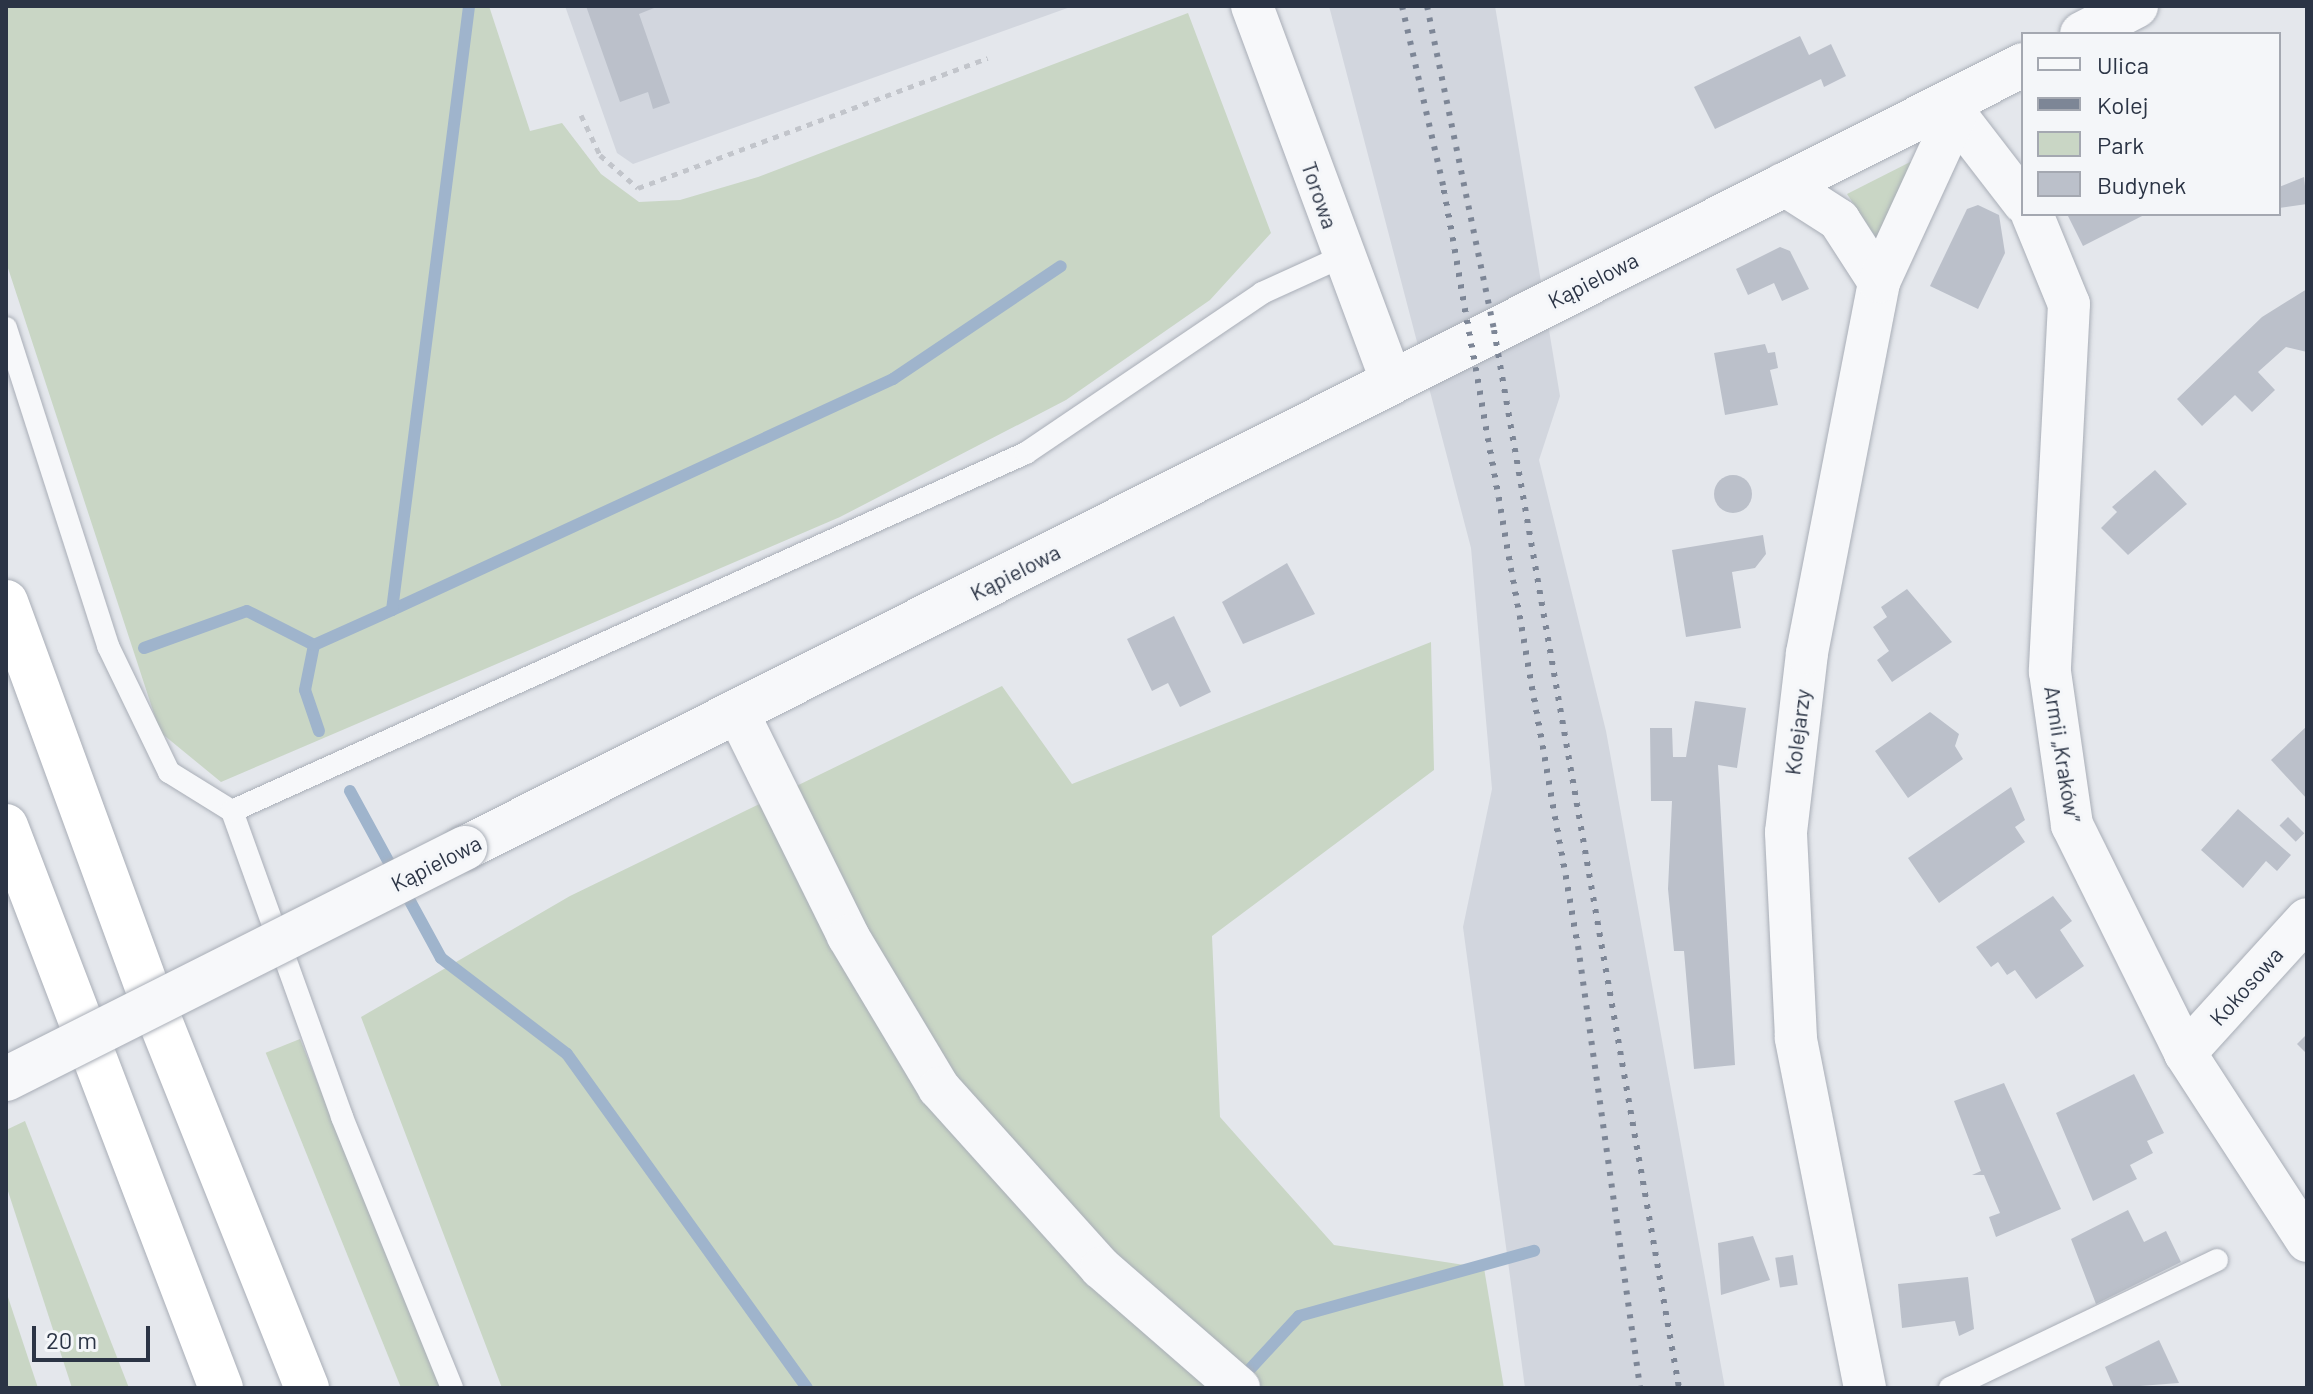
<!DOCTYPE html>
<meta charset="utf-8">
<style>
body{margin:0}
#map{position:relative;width:2313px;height:1394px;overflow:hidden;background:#e4e7ec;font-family:Barlow,sans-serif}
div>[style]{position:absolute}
.built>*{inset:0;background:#d2d6de}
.green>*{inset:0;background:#c9d6c5;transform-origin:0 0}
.stream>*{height:12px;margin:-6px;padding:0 6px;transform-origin:6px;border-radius:6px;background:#9fb4cc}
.building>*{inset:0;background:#bbc0ca;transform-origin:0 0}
.round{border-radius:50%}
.path>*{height:5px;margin-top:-2.5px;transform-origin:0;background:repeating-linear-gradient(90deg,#c2c5cb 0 6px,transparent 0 12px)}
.roads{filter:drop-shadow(0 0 2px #a9aeb7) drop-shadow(0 0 2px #a9aeb7)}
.service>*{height:22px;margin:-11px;padding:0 11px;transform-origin:11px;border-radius:11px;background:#f7f8fa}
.minor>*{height:42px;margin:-21px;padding:0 21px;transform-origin:21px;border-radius:21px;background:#f7f8fa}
.tertiary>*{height:44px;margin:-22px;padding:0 22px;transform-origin:22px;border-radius:22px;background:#f7f8fa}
.motorway>*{height:44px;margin:-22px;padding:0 22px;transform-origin:22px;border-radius:22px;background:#fff}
.rail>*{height:6px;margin-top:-3px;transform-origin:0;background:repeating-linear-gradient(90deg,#7d8696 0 4px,transparent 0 12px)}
.bridges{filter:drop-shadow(0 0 2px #a9aeb7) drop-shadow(0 0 2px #a9aeb7)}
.tertiary-bridge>*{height:44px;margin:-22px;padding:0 22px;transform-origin:22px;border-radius:22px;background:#f7f8fa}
span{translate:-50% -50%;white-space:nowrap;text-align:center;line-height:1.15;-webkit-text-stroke:6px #f4f6f9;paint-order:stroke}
.street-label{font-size:22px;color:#2b3445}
.frame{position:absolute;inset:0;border:8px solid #2b3445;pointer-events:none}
.legend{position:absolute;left:2021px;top:32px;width:260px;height:184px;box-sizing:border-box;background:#f4f6f9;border:2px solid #a4a8b1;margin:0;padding:10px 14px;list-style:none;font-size:24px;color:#2b3445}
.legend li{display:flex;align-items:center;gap:16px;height:40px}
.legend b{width:40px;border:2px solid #a4a8b1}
.scale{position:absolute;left:32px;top:1326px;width:118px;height:36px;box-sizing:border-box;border:4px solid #2b3445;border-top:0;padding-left:10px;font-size:24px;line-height:28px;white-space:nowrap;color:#2b3445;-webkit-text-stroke:6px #f4f6f9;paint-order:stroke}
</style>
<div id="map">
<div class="built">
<i style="clip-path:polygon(565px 6px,1073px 6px,633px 164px,617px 153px)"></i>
<i style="clip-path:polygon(1329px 6px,1495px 6px,1560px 396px,1539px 460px,1606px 731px,1725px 1388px,1525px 1388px,1463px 927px,1492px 789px,1471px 548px)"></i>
</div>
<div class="green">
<i style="clip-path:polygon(6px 6px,489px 6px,530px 131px,562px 123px,601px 174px,639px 202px,680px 200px,758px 177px,1188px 13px,1271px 233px,1210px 300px,1066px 400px,840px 517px,221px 782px,160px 732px,6px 262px)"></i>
<i style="clip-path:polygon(1924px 155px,1877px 239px,1847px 194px)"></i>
<i style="clip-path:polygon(1431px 642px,1434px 770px,1212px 936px,1220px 1117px,1334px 1245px,1484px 1268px,1504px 1388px,502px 1388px,361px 1017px,570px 896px,1002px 686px,1072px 784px)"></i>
<i style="left:300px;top:1039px;width:376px;height:37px;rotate:68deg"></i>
<i style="clip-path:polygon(25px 1121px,129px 1388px,72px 1388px,6px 1185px,6px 1130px)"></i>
<i style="clip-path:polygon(6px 1291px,38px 1388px,6px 1388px)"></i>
</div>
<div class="stream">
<i style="left:392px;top:610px;width:552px;rotate:-24.75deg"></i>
<i style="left:893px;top:379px;width:202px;rotate:-33.9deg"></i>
<i style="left:144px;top:648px;width:109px;rotate:-19.8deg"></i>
<i style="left:247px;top:611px;width:75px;rotate:26.9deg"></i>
<i style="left:319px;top:731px;width:43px;rotate:-108.9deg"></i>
<i style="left:305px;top:690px;width:46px;rotate:-78.7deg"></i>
<i style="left:314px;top:645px;width:85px;rotate:-24.2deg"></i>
<i style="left:392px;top:610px;width:609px;rotate:-82.73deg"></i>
<i style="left:350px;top:791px;width:190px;rotate:61.4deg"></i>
<i style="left:441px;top:958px;width:158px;rotate:37.3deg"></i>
<i style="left:567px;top:1054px;width:411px;rotate:54.3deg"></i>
<i style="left:1239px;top:1381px;width:88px;rotate:-47.3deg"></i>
<i style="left:1299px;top:1316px;width:244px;rotate:-15.5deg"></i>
</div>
<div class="building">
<i style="clip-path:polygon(586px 6px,659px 6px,639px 14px,670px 103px,653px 109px,648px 92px,620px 102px)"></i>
<i style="clip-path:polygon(1800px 36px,1809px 55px,1831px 44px,1846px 76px,1824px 87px,1821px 79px,1715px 129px,1694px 87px)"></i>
<i style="clip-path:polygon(2304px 177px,2307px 204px,2279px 208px,2279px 187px)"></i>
<i style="clip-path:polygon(1978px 205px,1999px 215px,2005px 253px,1978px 309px,1930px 286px,1967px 209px)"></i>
<i style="clip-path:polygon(2067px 214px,2146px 214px,2083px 246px)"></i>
<i style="clip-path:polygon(1780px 247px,1790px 251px,1809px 289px,1782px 301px,1774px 283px,1748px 295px,1736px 269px)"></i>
<i style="clip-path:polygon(2307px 289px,2307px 352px,2286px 347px,2258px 372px,2275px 390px,2252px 412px,2235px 395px,2202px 426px,2177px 399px,2262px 317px)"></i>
<i style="clip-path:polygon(1765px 344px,1768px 353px,1775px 352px,1778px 368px,1770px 370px,1778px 405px,1725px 415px,1714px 353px)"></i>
<i style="clip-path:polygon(2155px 470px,2187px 504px,2128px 555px,2101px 528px,2117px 512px,2112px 507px)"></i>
<i class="round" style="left:1714px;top:475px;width:38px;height:38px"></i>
<i style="clip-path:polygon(1763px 535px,1766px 554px,1755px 568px,1732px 572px,1741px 628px,1686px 637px,1672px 550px)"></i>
<i style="clip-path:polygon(1287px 563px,1315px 614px,1243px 644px,1222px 602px)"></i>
<i style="clip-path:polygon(1907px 589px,1952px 642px,1892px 682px,1877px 660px,1889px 651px,1873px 627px,1887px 617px,1881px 607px)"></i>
<i style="clip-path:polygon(1174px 616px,1211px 692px,1180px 707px,1168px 683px,1152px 691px,1127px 639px)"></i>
<i style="clip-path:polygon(1695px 701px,1746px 708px,1737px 768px,1718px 765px,1735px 1065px,1694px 1069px,1684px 951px,1674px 951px,1668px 889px,1672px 801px,1651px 801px,1650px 728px,1672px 728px,1673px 757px,1686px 757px)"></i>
<i style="clip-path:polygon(1930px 712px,1959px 734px,1955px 746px,1963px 759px,1908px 798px,1875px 751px)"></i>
<i style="clip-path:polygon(2307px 726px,2307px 799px,2271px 760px)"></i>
<i style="clip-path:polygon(2011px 787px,2025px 820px,2015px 827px,2025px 842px,1939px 903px,1908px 858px)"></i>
<i style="clip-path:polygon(2238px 809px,2291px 855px,2277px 871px,2266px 861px,2243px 888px,2201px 850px)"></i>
<i style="left:2288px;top:817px;width:23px;height:12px;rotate:45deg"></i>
<i style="clip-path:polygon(2053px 896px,2072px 921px,2060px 930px,2084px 966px,2036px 999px,2015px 970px,2007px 975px,1998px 962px,1991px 967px,1976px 947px)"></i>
<i style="clip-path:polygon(2307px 1034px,2307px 1054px,2297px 1044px)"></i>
<i style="clip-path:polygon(2134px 1074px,2164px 1133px,2147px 1141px,2153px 1153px,2130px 1165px,2137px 1179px,2093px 1201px,2056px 1113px)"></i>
<i style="clip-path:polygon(2004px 1083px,2061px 1209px,1996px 1237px,1989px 1217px,2000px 1213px,1984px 1175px,1972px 1175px,1981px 1171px,1954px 1101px)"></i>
<i style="clip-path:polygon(2128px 1210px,2144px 1242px,2166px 1231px,2181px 1262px,2096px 1304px,2071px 1239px)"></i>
<i style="clip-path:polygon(1753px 1236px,1770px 1280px,1721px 1295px,1718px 1243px)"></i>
<i style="left:1793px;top:1255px;width:30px;height:18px;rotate:81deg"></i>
<i style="clip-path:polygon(1968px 1277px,1974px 1329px,1959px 1336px,1955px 1321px,1902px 1328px,1898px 1284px)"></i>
<i style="clip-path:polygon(2159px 1340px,2179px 1383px,2114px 1388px,2105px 1367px)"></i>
</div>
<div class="path">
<i style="left:581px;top:115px;width:44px;rotate:64.6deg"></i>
<i style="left:600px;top:155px;width:50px;rotate:41deg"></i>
<i style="left:638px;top:188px;width:373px;rotate:-20.4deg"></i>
</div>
<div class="roads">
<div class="service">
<i style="left:6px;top:328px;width:334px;rotate:72.2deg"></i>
<i style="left:108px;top:646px;width:140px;rotate:64.2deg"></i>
<i style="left:169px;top:772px;width:74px;rotate:31.8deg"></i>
<i style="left:232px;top:811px;width:325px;rotate:70.2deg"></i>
<i style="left:342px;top:1117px;width:292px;rotate:67.9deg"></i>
<i style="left:232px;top:811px;width:871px;rotate:-24.27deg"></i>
<i style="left:1026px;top:453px;width:285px;rotate:-34.1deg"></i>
<i style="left:1262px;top:293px;width:87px;rotate:-24.5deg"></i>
<i style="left:1950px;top:1388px;width:296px;rotate:-25.6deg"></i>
</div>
<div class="minor">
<i style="left:1252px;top:6px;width:402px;rotate:69.6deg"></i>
<i style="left:1956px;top:115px;width:110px;rotate:52.4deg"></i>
<i style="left:1783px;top:184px;width:67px;rotate:32.7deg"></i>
<i style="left:1839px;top:220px;width:74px;rotate:57.2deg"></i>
<i style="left:2032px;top:214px;width:97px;rotate:67.7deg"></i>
<i style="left:2069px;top:304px;width:368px;rotate:93deg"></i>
<i style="left:2050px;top:672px;width:155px;rotate:81.8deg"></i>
<i style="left:2072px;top:825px;width:254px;rotate:63.6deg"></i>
<i style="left:2185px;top:1053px;width:224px;rotate:57deg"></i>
<i style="left:737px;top:711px;width:251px;rotate:63.7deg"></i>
<i style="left:848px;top:936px;width:177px;rotate:59.1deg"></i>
<i style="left:939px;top:1088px;width:242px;rotate:48deg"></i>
<i style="left:1101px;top:1268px;width:183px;rotate:41deg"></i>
<i style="left:2185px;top:1053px;width:181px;rotate:-47.7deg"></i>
<i style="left:1865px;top:1388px;width:357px;rotate:-101.2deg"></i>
<i style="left:1796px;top:1038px;width:206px;rotate:-92.8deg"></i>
<i style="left:1786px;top:832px;width:180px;rotate:-83.3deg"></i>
<i style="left:1807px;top:653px;width:378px;rotate:-79deg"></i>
<i style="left:1879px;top:282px;width:206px;rotate:-65.3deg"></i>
</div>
<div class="tertiary">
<i style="left:2082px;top:34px;width:61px;rotate:-27.4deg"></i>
<i style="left:465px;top:848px;width:1744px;rotate:-26.68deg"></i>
</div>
<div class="motorway">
<i style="left:6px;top:602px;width:422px;rotate:69.9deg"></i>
<i style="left:151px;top:998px;width:420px;rotate:68.2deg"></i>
<i style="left:6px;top:826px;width:602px;rotate:69.07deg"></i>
</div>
</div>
<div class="rail">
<i style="left:1402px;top:6px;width:189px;rotate:77.1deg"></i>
<i style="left:1444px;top:190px;width:768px;rotate:79.95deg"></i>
<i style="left:1578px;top:946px;width:446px;rotate:82deg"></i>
<i style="left:1427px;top:6px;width:331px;rotate:78.3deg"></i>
<i style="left:1494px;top:330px;width:1074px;rotate:80.08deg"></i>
</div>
<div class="bridges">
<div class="tertiary-bridge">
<i style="left:6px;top:1079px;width:514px;rotate:-26.71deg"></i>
</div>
</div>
<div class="street-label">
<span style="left:1320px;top:195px;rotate:71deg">Torowa</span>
<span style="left:1593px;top:280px;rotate:-27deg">Kąpielowa</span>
<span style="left:1015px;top:572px;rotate:-27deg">Kąpielowa</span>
<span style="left:1797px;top:732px;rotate:-83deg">Kolejarzy</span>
<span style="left:2063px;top:754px;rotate:81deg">Armii „Kraków”</span>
<span style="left:436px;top:863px;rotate:-27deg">Kąpielowa</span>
<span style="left:2246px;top:986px;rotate:-48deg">Kokosowa</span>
</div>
<div class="frame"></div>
<ul class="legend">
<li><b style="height:10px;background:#f7f8fa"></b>Ulica</li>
<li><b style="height:10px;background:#7d8696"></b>Kolej</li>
<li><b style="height:22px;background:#c9d6c5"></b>Park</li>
<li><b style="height:22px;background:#bbc0ca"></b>Budynek</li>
</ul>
<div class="scale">20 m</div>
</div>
